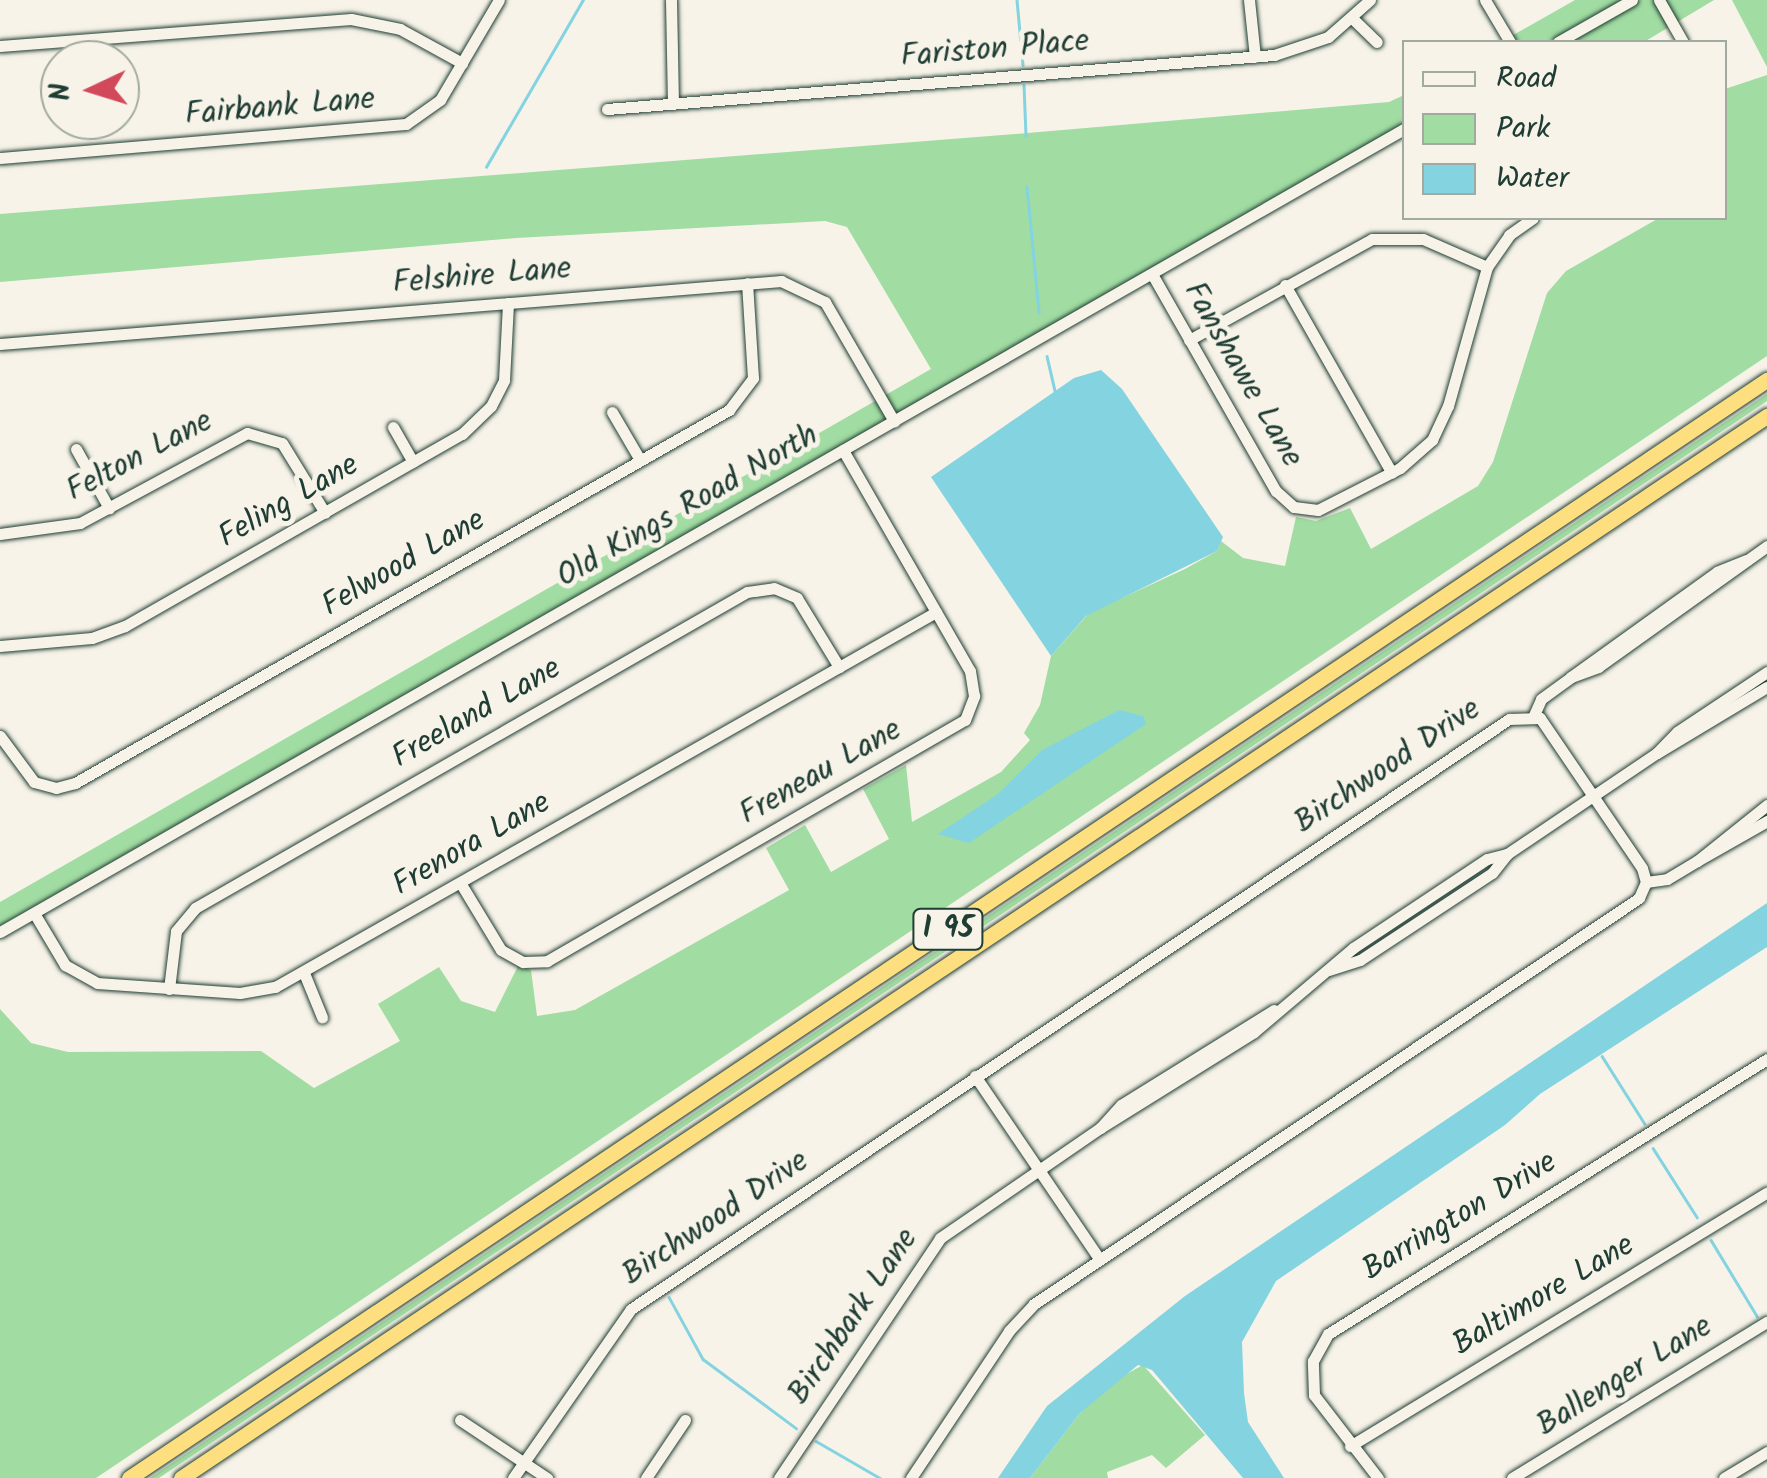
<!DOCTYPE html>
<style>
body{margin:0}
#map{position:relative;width:1767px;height:1478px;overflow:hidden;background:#f7f3e8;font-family:Kalam,sans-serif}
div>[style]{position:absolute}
.green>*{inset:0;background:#a1dca2}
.water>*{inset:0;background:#84d3e0}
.stream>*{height:2.5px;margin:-1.25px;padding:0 1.25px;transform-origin:1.25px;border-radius:1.25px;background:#84d3e0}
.roads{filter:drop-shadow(0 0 2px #1f3d34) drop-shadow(0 0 2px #1f3d34)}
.minor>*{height:11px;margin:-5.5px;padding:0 5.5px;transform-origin:5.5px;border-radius:5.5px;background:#f7f3e8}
.highway>*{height:15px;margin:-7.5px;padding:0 7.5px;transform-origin:7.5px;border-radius:7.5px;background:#fedf80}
span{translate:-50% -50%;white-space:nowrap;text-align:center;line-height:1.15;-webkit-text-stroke:10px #f7f3e8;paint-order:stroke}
.shield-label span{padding:2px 8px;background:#f7f3e8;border:2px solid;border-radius:8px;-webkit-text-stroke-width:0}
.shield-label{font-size:30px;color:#1f3d34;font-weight:700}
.street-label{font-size:32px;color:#1f3d34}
.legend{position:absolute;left:1402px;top:40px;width:325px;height:180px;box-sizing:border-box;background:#f7f3e8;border:2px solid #a1aaa0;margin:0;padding:12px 18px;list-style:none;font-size:30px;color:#1f3d34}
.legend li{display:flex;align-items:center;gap:20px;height:50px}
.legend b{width:50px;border:2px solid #a1aaa0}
.north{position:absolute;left:40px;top:40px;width:100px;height:100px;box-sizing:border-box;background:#f7f3e8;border:2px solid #a1aaa0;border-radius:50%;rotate:266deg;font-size:28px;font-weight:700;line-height:40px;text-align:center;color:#1f3d34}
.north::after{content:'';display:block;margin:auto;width:35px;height:45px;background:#d1495b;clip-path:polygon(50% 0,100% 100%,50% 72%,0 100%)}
</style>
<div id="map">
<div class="green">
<i style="clip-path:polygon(1575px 0,1622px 0,1548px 42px,1501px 42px)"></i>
<i style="clip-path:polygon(1640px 0,1714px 0,1644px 42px,1565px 42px)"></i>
<i style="clip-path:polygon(1732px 0,1767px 0,1767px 67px)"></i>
<i style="clip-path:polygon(1767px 75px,1767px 356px,96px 1478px,0 1478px,0 1009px,31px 1043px,68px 1052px,261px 1051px,314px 1088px,400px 1041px,378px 1004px,439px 967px,461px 1001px,495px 1012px,518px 966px,531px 970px,537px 1016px,575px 1010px,789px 890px,766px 848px,805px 825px,831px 872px,889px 839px,863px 789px,906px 765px,912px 822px,1001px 772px,1030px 740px,1024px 733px,1040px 705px,1051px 656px,1089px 613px,1185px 569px,1217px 551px,1221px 541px,1243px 558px,1285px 566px,1296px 517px,1316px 521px,1350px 508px,1371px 549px,1478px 486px,1493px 462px,1547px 293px,1566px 271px,1659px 218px,1724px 218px,1725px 89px)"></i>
<i style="clip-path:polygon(1404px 95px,1404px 124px,0 926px,0 902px,931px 369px,847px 227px,825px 221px,516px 238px,0 282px,0 214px,1015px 134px,1389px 102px)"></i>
<i style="clip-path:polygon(1767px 394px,1767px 401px,1375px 664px,159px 1478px,150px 1478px)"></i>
<i style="clip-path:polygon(1143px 1365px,1205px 1435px,1166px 1468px,1152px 1455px,1107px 1472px,1108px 1478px,1030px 1478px,1080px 1413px,1112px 1382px)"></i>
</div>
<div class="water">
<i style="clip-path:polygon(1101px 370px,1122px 389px,1223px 537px,1217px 551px,1086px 616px,1051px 656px,931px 477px,1074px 378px)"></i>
<i style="clip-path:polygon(1119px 710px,1143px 716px,1146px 724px,969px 843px,938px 834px,998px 794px,1042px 750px)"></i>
<i style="clip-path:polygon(1767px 903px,1767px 947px,1540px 1094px,1505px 1125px,1276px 1281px,1242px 1342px,1244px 1393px,1248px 1422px,1284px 1478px,1243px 1478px,1152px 1370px,1138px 1365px,1080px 1413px,1030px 1478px,998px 1478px,1047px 1406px,1185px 1296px)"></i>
</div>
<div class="stream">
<i style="left:1017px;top:0;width:65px;rotate:84.7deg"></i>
<i style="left:1024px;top:85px;width:50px;rotate:87.7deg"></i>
<i style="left:486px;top:167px;width:193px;rotate:-59.9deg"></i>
<i style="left:1027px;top:187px;width:126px;rotate:84.5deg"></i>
<i style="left:1047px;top:356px;width:36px;rotate:77deg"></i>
<i style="left:1602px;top:1056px;width:80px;rotate:57.7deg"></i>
<i style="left:1653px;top:1148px;width:82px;rotate:57.5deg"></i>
<i style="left:1711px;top:1240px;width:89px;rotate:58.8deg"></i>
<i style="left:669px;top:1297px;width:71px;rotate:61.3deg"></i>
<i style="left:703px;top:1359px;width:116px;rotate:36.6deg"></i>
<i style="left:816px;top:1441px;width:74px;rotate:30deg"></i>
</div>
<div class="roads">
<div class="minor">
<i style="left:671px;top:0;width:104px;rotate:88.9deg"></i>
<i style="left:1249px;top:0;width:57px;rotate:84deg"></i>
<i style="left:1485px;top:0;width:49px;rotate:59.2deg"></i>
<i style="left:1659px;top:0;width:48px;rotate:60.3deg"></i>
<i style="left:1353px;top:19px;width:33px;rotate:44deg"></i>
<i style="left:1558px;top:42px;width:85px;rotate:-29.6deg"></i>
<i style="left:0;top:46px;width:352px;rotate:-4.4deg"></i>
<i style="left:351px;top:19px;width:50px;rotate:11.5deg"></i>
<i style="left:400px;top:29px;width:71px;rotate:28.7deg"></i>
<i style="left:607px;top:109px;width:669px;rotate:-4.63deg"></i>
<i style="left:1274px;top:55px;width:57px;rotate:-18.4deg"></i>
<i style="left:1328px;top:37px;width:56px;rotate:-41.4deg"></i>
<i style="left:0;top:158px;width:407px;rotate:-4.8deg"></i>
<i style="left:406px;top:124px;width:42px;rotate:-35.2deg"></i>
<i style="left:440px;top:100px;width:116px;rotate:-59.5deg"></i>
<i style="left:1152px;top:274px;width:250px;rotate:60.3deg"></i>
<i style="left:1276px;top:491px;width:24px;rotate:42deg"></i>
<i style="left:1294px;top:507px;width:24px;rotate:7deg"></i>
<i style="left:1318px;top:510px;width:92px;rotate:-27.1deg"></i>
<i style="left:1400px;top:468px;width:43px;rotate:-41.2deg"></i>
<i style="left:1432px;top:440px;width:38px;rotate:-65deg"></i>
<i style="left:1448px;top:406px;width:144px;rotate:-74.3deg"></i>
<i style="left:1487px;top:267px;width:39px;rotate:-55deg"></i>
<i style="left:1509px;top:235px;width:29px;rotate:-35deg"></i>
<i style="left:1285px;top:285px;width:216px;rotate:60.4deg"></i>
<i style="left:1189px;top:340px;width:209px;rotate:-28.9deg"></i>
<i style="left:1372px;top:239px;width:51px"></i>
<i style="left:1423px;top:239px;width:70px;rotate:23.6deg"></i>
<i style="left:0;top:344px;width:784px;rotate:-4.61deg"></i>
<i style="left:781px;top:281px;width:49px;rotate:25.5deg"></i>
<i style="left:825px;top:302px;width:138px;rotate:59.9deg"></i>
<i style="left:612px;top:412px;width:56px;rotate:59.7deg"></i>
<i style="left:393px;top:427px;width:40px;rotate:60.3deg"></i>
<i style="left:76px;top:449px;width:68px;rotate:60.8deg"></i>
<i style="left:0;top:534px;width:81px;rotate:-7.8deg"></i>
<i style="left:80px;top:523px;width:190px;rotate:-28.3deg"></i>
<i style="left:247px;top:433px;width:36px;rotate:16deg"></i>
<i style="left:282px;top:443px;width:82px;rotate:58.4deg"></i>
<i style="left:1746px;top:560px;width:31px;rotate:158deg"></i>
<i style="left:1717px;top:572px;width:180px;rotate:144.3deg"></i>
<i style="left:1571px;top:677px;width:29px;rotate:-20deg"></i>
<i style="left:1598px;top:667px;width:208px;rotate:-35.6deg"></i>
<i style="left:0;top:646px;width:92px;rotate:-5deg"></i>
<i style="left:92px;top:638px;width:35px;rotate:-20deg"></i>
<i style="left:125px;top:626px;width:388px;rotate:-29.7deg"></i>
<i style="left:462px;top:434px;width:40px;rotate:-44deg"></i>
<i style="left:491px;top:406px;width:29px;rotate:-63deg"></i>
<i style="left:504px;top:380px;width:77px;rotate:-87deg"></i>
<i style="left:1767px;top:672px;width:108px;rotate:146.3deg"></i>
<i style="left:1677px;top:732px;width:29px;rotate:134deg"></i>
<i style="left:1657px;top:753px;width:128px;rotate:-31deg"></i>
<i style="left:1534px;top:715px;width:17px;rotate:-66deg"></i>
<i style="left:1541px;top:699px;width:37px;rotate:-36deg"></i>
<i style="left:0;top:736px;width:57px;rotate:53.5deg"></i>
<i style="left:34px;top:782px;width:23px;rotate:15deg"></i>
<i style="left:56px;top:788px;width:20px;rotate:-15deg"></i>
<i style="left:75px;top:783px;width:753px;rotate:-29.7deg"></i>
<i style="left:729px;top:410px;width:40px;rotate:-53deg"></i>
<i style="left:753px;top:378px;width:95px;rotate:-93.6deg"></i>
<i style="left:1767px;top:805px;width:90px;rotate:141.3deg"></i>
<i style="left:1697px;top:861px;width:81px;rotate:-29.7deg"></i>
<i style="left:1507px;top:854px;width:181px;rotate:-34deg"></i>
<i style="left:1646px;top:882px;width:21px;rotate:-8deg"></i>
<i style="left:1667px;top:879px;width:35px;rotate:-31deg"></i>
<i style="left:461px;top:884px;width:77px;rotate:58.8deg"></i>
<i style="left:501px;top:950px;width:25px;rotate:29deg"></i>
<i style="left:523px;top:962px;width:24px;rotate:-2deg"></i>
<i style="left:547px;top:961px;width:482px;rotate:-30deg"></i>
<i style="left:965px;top:720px;width:26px;rotate:-69deg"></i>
<i style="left:974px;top:696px;width:25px;rotate:-99deg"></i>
<i style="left:970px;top:671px;width:255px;rotate:-119.9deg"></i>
<i style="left:34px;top:913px;width:61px;rotate:59.2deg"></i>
<i style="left:65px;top:965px;width:37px;rotate:29deg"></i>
<i style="left:97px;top:983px;width:143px;rotate:4deg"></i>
<i style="left:240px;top:993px;width:36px;rotate:-10deg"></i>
<i style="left:275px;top:987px;width:760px;rotate:-29.57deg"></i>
<i style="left:0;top:932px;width:1617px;rotate:-29.77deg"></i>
<i style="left:304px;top:973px;width:48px;rotate:67.8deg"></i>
<i style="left:169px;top:989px;width:58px;rotate:-83.1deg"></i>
<i style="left:176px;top:931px;width:30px;rotate:-50deg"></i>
<i style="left:195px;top:908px;width:636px;rotate:-29.79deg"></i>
<i style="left:747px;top:592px;width:27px;rotate:-8deg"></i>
<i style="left:774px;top:588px;width:25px;rotate:23deg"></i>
<i style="left:797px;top:598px;width:81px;rotate:58.7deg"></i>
<i style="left:1274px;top:1010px;width:180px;rotate:148.2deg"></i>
<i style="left:1121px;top:1105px;width:31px;rotate:132deg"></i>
<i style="left:1100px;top:1128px;width:181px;rotate:-31.9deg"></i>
<i style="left:1254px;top:1032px;width:130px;rotate:-40.3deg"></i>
<i style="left:1353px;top:948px;width:161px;rotate:-33.6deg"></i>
<i style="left:1487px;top:859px;width:21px;rotate:-14deg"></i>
<i style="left:1507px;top:854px;width:24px;rotate:128deg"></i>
<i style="left:1492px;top:873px;width:158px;rotate:146.6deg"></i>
<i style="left:1360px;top:960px;width:32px;rotate:162deg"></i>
<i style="left:975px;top:1076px;width:222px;rotate:55.8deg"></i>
<i style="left:460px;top:1420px;width:105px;rotate:33.7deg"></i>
<i style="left:1350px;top:1446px;width:488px;rotate:-31.3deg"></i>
<i style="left:513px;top:1478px;width:206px;rotate:-55.1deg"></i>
<i style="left:631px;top:1309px;width:1058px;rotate:-33.9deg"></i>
<i style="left:1509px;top:719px;width:31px;rotate:-2deg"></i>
<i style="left:1540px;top:718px;width:181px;rotate:55.8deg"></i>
<i style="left:1642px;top:868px;width:15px;rotate:74deg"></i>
<i style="left:1646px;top:882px;width:17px;rotate:114deg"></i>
<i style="left:1639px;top:898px;width:729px;rotate:146.14deg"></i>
<i style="left:1034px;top:1304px;width:37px;rotate:133deg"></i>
<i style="left:1009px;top:1331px;width:177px;rotate:123.7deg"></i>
<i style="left:646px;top:1478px;width:70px;rotate:-56.1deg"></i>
<i style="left:779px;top:1478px;width:289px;rotate:-56.1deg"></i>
<i style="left:940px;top:1238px;width:194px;rotate:-34.5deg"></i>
<i style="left:1378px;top:1478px;width:105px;rotate:-127.6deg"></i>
<i style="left:1314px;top:1395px;width:34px;rotate:-92deg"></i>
<i style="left:1313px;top:1361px;width:31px;rotate:-61deg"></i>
<i style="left:1328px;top:1334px;width:518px;rotate:-32.06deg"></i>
<i style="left:1512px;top:1478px;width:299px;rotate:-31.5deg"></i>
<i style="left:1724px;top:1478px;width:50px;rotate:-31.2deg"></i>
</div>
<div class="highway">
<i style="left:129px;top:1478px;width:1972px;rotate:-33.84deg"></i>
<i style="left:181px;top:1478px;width:1909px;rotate:-33.81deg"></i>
</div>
</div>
<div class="shield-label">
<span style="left:948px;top:929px">I 95</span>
</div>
<div class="street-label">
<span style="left:995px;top:50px;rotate:-5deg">Fariston Place</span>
<span style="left:280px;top:108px;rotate:-5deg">Fairbank Lane</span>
<span style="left:482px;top:277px;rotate:-5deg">Felshire Lane</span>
<span style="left:1242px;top:375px;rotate:60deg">Fanshawe Lane</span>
<span style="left:140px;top:457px;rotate:-28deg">Felton Lane</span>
<span style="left:289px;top:502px;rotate:-30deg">Feling Lane</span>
<span style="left:688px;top:507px;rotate:-30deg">Old Kings Road North</span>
<span style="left:404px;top:564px;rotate:-30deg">Felwood Lane</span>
<span style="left:477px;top:714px;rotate:-30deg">Freeland Lane</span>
<span style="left:1388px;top:767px;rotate:-34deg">Birchwood Drive</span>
<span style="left:821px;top:773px;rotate:-30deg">Freneau Lane</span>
<span style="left:472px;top:845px;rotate:-30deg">Frenora Lane</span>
<span style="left:1460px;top:1217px;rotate:-31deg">Barrington Drive</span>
<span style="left:716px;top:1219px;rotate:-34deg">Birchwood Drive</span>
<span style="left:1544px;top:1296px;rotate:-31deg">Baltimore Lane</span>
<span style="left:854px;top:1317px;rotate:-56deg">Birchbark Lane</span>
<span style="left:1625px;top:1377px;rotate:-32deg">Ballenger Lane</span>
</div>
<ul class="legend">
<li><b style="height:12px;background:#f7f3e8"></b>Road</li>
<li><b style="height:28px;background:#a1dca2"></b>Park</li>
<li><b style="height:28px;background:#84d3e0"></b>Water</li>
</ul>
<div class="north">N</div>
</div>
